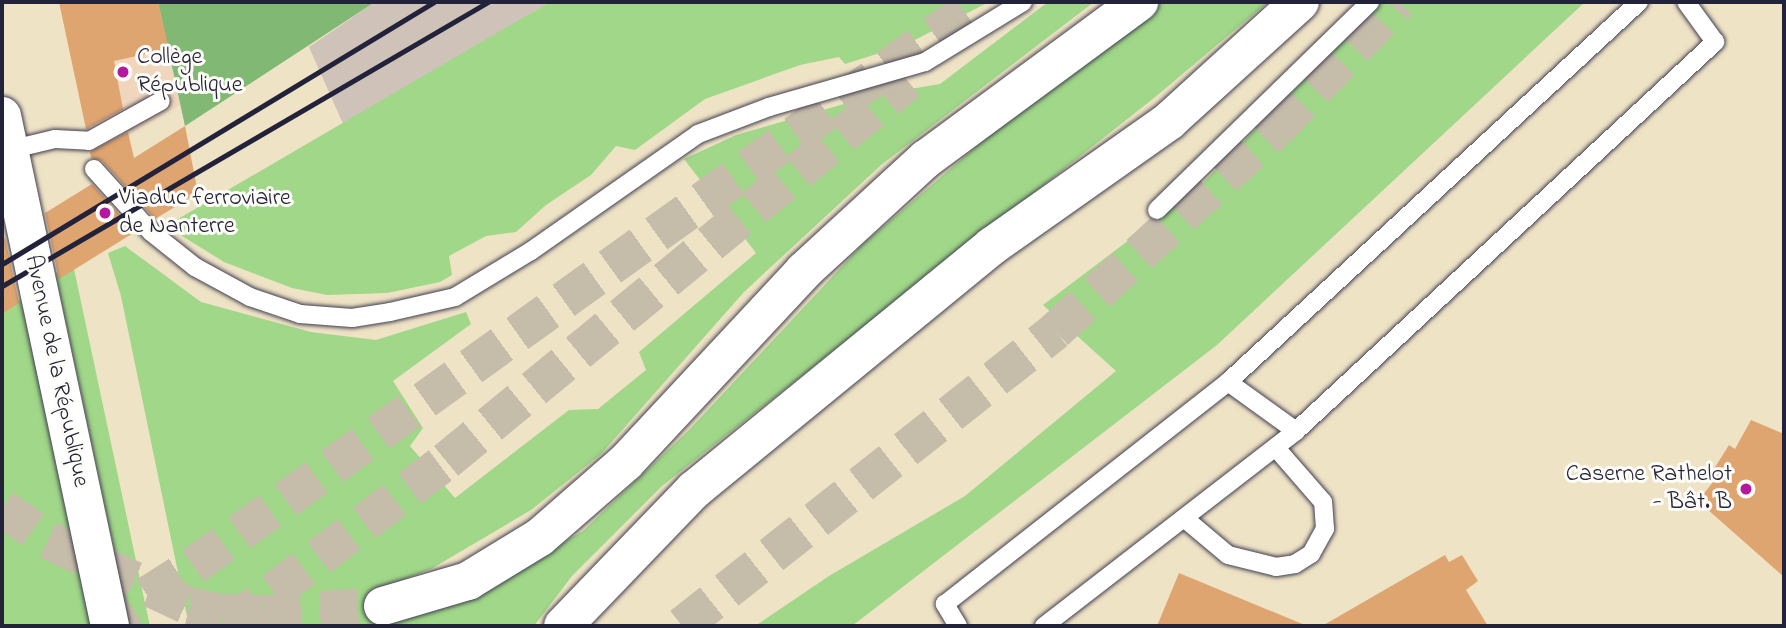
<!DOCTYPE html>
<meta charset="utf-8">
<style>
body{margin:0}
#map{position:relative;width:1786px;height:628px;overflow:hidden;background:#efe3c6;font-family:"Indie Flower",sans-serif}
div>[style]{position:absolute}
.built>*{inset:0;background:#f0d6bc}
.industrial>*{inset:0;background:#cec2b9}
.green>*{inset:0;background:#a0d788;transform-origin:0 0}
.forest>*{inset:0;background:#80b874}
.building>*{inset:0;background:#dfa571}
.highway-tunnel>*{height:38px;margin-top:-19px;transform-origin:0;background:repeating-linear-gradient(90deg,#c6bcaa 0 38px,transparent 0 57px)}
.roads{filter:drop-shadow(0 0 2px #413f50) drop-shadow(0 0 2px #413f50)}
.lane>*{height:18px;margin:-9px;padding:0 9px;transform-origin:9px;border-radius:9px;background:#fff}
.secondary>*{height:38px;margin:-19px;padding:0 19px;transform-origin:19px;border-radius:19px;background:#fff}
.highway>*{height:38px;margin:-19px;padding:0 19px;transform-origin:19px;border-radius:19px;background:#fff}
.rail>*{height:5px;margin:-2.5px;padding:0 2.5px;transform-origin:2.5px;border-radius:2.5px;background:#22223b}
.dots>*{width:19px;height:19px;translate:-50% -50%;box-sizing:border-box;border:4px solid #fdfcf7;border-radius:50%}
span{translate:-50% -50%;white-space:nowrap;text-align:center;line-height:1.15;-webkit-text-stroke:6px #fdfcf7;paint-order:stroke}
.poi-label{font-size:24px;color:#22223b}
.left{translate:0 -50%;text-align:left}
.right{translate:-100% -50%;text-align:right}
.street-label{font-size:24px;color:#22223b}
.frame{position:absolute;inset:0;border:4px solid #22223b;pointer-events:none}
</style>
<div id="map">
<div class="built">
<i style="clip-path:polygon(59px 2px,158px 2px,180px 105px,93px 156px)"></i>
</div>
<div class="industrial">
<i style="clip-path:polygon(375px 2px,550px 2px,344px 126px,309px 47px)"></i>
</div>
<div class="green">
<i style="clip-path:polygon(550px 2px,989px 2px,905px 45px,845px 64px,839px 57px,800px 65px,705px 99px,635px 150px,616px 146px,591px 175px,546px 205px,516px 232px,486px 236px,449px 256px,452px 275px,440px 282px,387px 293px,327px 295px,292px 288px,224px 262px,166px 226px)"></i>
<i style="clip-path:polygon(1048px 2px,1094px 2px,881px 165px,744px 292px,601px 454px,531px 510px,431px 569px,378px 589px,475px 594px,583px 531px,689px 430px,862px 245px,1078px 59px,1154px 2px,1268px 2px,1154px 98px,662px 486px,572px 576px,534px 626px,189px 626px,121px 296px,108px 253px,125px 246px,201px 302px,311px 332px,376px 340px,466px 312px,471px 324px,393px 381px,423px 428px,410px 446px,455px 498px,569px 410px,598px 409px,646px 370px,639px 352px,756px 253px,684px 159px,736px 135px,875px 95px,940px 84px)"></i>
<i style="clip-path:polygon(1381px 2px,1585px 2px,1217px 345px,852px 626px,755px 626px,829px 576px,965px 496px,1116px 371px,1043px 305px,1198px 188px)"></i>
<i style="left:74px;top:269px;width:364px;height:19px;rotate:78deg"></i>
<i style="clip-path:polygon(21px 299px,94px 626px,2px 626px,2px 311px)"></i>
</div>
<div class="forest">
<i style="clip-path:polygon(158px 2px,375px 2px,185px 126px)"></i>
</div>
<div class="building">
<i style="clip-path:polygon(59px 2px,158px 2px,169px 49px,114px 61px,123px 109px,86px 129px)"></i>
<i style="clip-path:polygon(185px 126px,198px 193px,155px 219px,102px 161px,91px 158px,90px 152px,128px 132px,134px 158px)"></i>
<i style="clip-path:polygon(92px 184px,135px 232px,59px 279px,45px 213px)"></i>
<i style="clip-path:polygon(5px 238px,19px 303px,2px 314px,2px 240px)"></i>
<i style="clip-path:polygon(1751px 420px,1784px 434px,1784px 577px,1698px 501px,1717px 477px,1712px 472px,1729px 445px,1735px 449px)"></i>
<i style="clip-path:polygon(1445px 555px,1449px 562px,1462px 555px,1478px 581px,1466px 590px,1488px 626px,1322px 626px)"></i>
<i style="clip-path:polygon(1179px 573px,1305px 625px,1305px 626px,1157px 626px)"></i>
</div>
<div class="highway-tunnel">
<i style="left:2px;top:508px;width:56px;rotate:34.8deg"></i>
<i style="left:48px;top:540px;width:156px;rotate:25.1deg"></i>
<i style="left:189px;top:606px;width:35px;rotate:12deg"></i>
<i style="left:223px;top:613px;width:40px;rotate:1.4deg"></i>
<i style="left:263px;top:614px;width:120px;rotate:-3.8deg"></i>
<i style="left:99px;top:626px;width:112px;rotate:-32.6deg"></i>
<i style="left:193px;top:566px;width:968px;rotate:-35.63deg"></i>
<i style="left:228px;top:626px;width:273px;rotate:-37.1deg"></i>
<i style="left:446px;top:461px;width:598px;rotate:-39.44deg"></i>
<i style="left:682px;top:626px;width:476px;rotate:-38.3deg"></i>
<i style="left:1055px;top:331px;width:298px;rotate:-42.4deg"></i>
<i style="left:1275px;top:130px;width:178px;rotate:-46.1deg"></i>
</div>
<div class="roads">
<div class="lane">
<i style="left:9px;top:150px;width:47px;rotate:-13.4deg"></i>
<i style="left:55px;top:139px;width:34px;rotate:3deg"></i>
<i style="left:89px;top:141px;width:82px;rotate:-29.1deg"></i>
<i style="left:94px;top:169px;width:85px;rotate:47.9deg"></i>
<i style="left:151px;top:232px;width:56px;rotate:38.5deg"></i>
<i style="left:195px;top:267px;width:63px;rotate:28.6deg"></i>
<i style="left:250px;top:297px;width:53px;rotate:18.8deg"></i>
<i style="left:300px;top:314px;width:52px;rotate:4.4deg"></i>
<i style="left:352px;top:318px;width:38px;rotate:-9deg"></i>
<i style="left:390px;top:312px;width:67px;rotate:-13deg"></i>
<i style="left:455px;top:297px;width:89px;rotate:-31.2deg"></i>
<i style="left:531px;top:251px;width:204px;rotate:-35deg"></i>
<i style="left:698px;top:134px;width:76px;rotate:-20.8deg"></i>
<i style="left:769px;top:107px;width:162px;rotate:-16.1deg"></i>
<i style="left:925px;top:62px;width:115px;rotate:-31.5deg"></i>
<i style="left:1157px;top:210px;width:298px;rotate:-44.3deg"></i>
<i style="left:1228px;top:382px;width:84px;rotate:35.8deg"></i>
<i style="left:1296px;top:431px;width:572px;rotate:-42.87deg"></i>
<i style="left:1715px;top:42px;width:49px;rotate:-125.9deg"></i>
<i style="left:1184px;top:518px;width:57px;rotate:40.1deg"></i>
<i style="left:1228px;top:555px;width:49px;rotate:14deg"></i>
<i style="left:1276px;top:567px;width:19px;rotate:-9deg"></i>
<i style="left:1295px;top:564px;width:19px;rotate:-32deg"></i>
<i style="left:1311px;top:554px;width:29px;rotate:-61deg"></i>
<i style="left:1325px;top:529px;width:27px;rotate:-94deg"></i>
<i style="left:1323px;top:502px;width:72px;rotate:-131deg"></i>
<i style="left:958px;top:626px;width:26px;rotate:-121deg"></i>
<i style="left:945px;top:604px;width:360px;rotate:-38.1deg"></i>
<i style="left:1228px;top:382px;width:560px;rotate:-42.76deg"></i>
<i style="left:1044px;top:626px;width:319px;rotate:-37.7deg"></i>
</div>
<div class="secondary">
<i style="left:2px;top:116px;width:521px;rotate:78.04deg"></i>
</div>
<div class="highway">
<i style="left:383px;top:606px;width:89px;rotate:-16.4deg"></i>
<i style="left:468px;top:581px;width:84px;rotate:-31.4deg"></i>
<i style="left:540px;top:537px;width:114px;rotate:-41.1deg"></i>
<i style="left:626px;top:462px;width:261px;rotate:-47deg"></i>
<i style="left:804px;top:271px;width:166px;rotate:-42.6deg"></i>
<i style="left:926px;top:159px;width:265px;rotate:-36.4deg"></i>
<i style="left:563px;top:626px;width:189px;rotate:-46.1deg"></i>
<i style="left:694px;top:490px;width:385px;rotate:-39.3deg"></i>
<i style="left:992px;top:246px;width:217px;rotate:-35.2deg"></i>
<i style="left:1169px;top:121px;width:177px;rotate:-42.3deg"></i>
</div>
</div>
<div class="rail">
<i style="left:2px;top:264px;width:505px;rotate:-31.24deg"></i>
<i style="left:2px;top:286px;width:563px;rotate:-30.3deg"></i>
</div>
<div class="dots">
<i style="left:123px;top:72px;background:#b5179e"></i>
<i style="left:105px;top:213px;background:#b5179e"></i>
<i style="left:1746px;top:489px;background:#b5179e"></i>
</div>
<div class="poi-label">
<span class="left" style="left:137px;top:72px">Collège<br>République</span>
<span class="left" style="left:119px;top:213px">Viaduc ferroviaire<br>de Nanterre</span>
<span class="right" style="left:1732px;top:489px">Caserne Rathelot<br>- Bât. B</span>
</div>
<div class="street-label">
<span style="left:56px;top:371px;rotate:78deg">Avenue de la République</span>
</div>
<div class="frame"></div>
</div>
